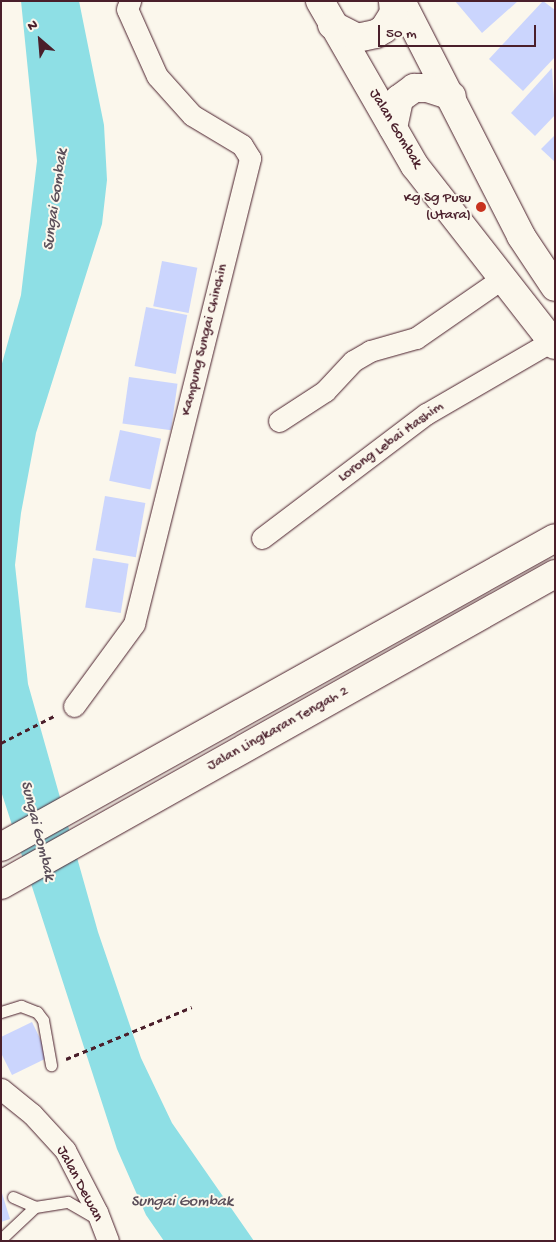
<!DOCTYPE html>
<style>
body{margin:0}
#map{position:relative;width:556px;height:1242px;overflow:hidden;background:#fbf7ec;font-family:"Gochi Hand",sans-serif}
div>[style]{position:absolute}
.water>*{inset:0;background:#8edfe5}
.building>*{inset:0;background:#cbd5fd;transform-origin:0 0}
.path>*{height:3px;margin-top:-1.5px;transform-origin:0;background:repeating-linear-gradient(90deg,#4a1f2b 0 5px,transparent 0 9px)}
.roads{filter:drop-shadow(0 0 1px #4a1f2b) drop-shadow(0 0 1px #4a1f2b)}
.lane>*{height:11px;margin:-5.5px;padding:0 5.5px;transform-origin:5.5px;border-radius:5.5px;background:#fbf7ec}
.street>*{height:21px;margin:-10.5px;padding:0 10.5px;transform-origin:10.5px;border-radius:10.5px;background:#fbf7ec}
.primary>*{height:28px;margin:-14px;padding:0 14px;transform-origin:14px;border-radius:14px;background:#fbf7ec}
.highway>*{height:28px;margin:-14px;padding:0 14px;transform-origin:14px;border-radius:14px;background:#fbf7ec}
.dots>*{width:14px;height:14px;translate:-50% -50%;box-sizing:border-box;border:2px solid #fbf7ec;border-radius:50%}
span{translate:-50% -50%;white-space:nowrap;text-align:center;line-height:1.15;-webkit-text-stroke:4px #fbf7ec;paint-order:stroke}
.street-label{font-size:15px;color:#4a1f2b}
.poi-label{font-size:15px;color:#4a1f2b}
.right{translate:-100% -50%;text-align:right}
.water-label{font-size:16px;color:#5b4f5a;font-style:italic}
.frame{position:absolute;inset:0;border:2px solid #4a1f2b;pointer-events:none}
.north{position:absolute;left:15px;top:15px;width:50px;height:50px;-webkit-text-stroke:4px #fbf7ec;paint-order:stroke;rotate:333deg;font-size:14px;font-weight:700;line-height:20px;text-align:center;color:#4a1f2b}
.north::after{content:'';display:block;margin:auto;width:18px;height:22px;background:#4a1f2b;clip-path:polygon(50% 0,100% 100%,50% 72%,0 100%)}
.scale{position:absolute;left:378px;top:25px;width:158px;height:22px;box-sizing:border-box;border:2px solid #4a1f2b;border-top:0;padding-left:6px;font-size:15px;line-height:18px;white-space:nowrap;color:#4a1f2b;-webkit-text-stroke:4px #fbf7ec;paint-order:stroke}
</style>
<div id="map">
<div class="water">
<i style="clip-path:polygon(21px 1px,79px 1px,104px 125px,107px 180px,102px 224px,36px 433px,21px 513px,15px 565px,28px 684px,98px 932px,141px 1058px,172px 1123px,254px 1241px,164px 1241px,146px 1215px,117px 1149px,1px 791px,1px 367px,21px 295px,37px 161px)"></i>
</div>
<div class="building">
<i style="clip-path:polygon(455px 1px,518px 1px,482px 33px)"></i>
<i style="clip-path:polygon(543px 1px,555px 10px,555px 57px,523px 91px,489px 59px)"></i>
<i style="clip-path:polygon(552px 68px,555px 115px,535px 136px,511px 113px)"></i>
<i style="clip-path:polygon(555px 135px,555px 162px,541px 149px)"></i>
<i style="left:162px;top:261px;width:36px;height:46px;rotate:11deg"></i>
<i style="left:146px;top:307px;width:42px;height:60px;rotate:11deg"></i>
<i style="left:129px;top:377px;width:49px;height:47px;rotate:8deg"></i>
<i style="left:120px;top:430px;width:42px;height:52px;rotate:12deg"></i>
<i style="left:105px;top:496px;width:41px;height:55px;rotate:10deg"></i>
<i style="left:93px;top:558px;width:36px;height:50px;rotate:9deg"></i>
<i style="clip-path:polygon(32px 1022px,49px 1057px,12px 1075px,1px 1053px,1px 1037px)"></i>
<i style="clip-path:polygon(1px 1190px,10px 1219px,1px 1222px)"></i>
</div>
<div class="path">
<i style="left:1px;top:743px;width:62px;rotate:-27deg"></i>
<i style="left:66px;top:1059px;width:136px;rotate:-22.4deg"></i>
</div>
<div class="roads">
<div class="lane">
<i style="left:1px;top:1012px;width:21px;rotate:-17deg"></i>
<i style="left:21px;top:1006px;width:17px;rotate:21deg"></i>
<i style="left:37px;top:1012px;width:10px;rotate:53deg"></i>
<i style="left:43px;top:1020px;width:46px;rotate:79.9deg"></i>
<i style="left:13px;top:1197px;width:24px;rotate:24deg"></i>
<i style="left:1px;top:1239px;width:47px;rotate:-43.3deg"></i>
<i style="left:35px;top:1207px;width:33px;rotate:-9deg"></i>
<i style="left:68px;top:1202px;width:32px;rotate:30deg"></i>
</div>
<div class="street">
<i style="left:279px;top:421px;width:55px;rotate:-33.1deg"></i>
<i style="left:325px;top:391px;width:41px;rotate:-47deg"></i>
<i style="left:353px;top:361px;width:20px;rotate:-30deg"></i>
<i style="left:370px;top:351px;width:48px;rotate:-15.8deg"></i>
<i style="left:416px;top:338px;width:107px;rotate:-34.7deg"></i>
<i style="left:262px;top:538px;width:206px;rotate:-37.1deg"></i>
<i style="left:426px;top:414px;width:146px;rotate:-30.1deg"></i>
<i style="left:74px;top:706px;width:102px;rotate:-53.8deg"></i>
<i style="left:134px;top:624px;width:480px;rotate:-76deg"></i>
<i style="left:250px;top:158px;width:15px;rotate:-122deg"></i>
<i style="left:242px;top:145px;width:58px;rotate:-149deg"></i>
<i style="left:192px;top:115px;width:52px;rotate:-131.9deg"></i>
<i style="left:157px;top:76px;width:73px;rotate:-114.1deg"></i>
<i style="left:127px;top:9px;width:9px;rotate:-69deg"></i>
<i style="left:1px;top:1089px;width:40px;rotate:39deg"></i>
<i style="left:32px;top:1114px;width:49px;rotate:47.5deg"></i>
<i style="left:65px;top:1150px;width:70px;rotate:62.7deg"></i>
<i style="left:97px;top:1212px;width:31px;rotate:69deg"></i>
</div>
<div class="primary">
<i style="left:320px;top:1px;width:190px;rotate:60.1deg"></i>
<i style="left:415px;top:166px;width:227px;rotate:52deg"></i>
<i style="left:401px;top:1px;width:264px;rotate:62.9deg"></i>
<i style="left:521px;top:236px;width:61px;rotate:56.3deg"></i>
<i style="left:332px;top:25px;width:28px;rotate:27deg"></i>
<i style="left:357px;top:38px;width:19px;rotate:-12deg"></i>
<i style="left:376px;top:34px;width:9px;rotate:-32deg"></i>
<i style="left:384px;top:29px;width:19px;rotate:-58deg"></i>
<i style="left:394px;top:13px;width:12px;rotate:-95deg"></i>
<i style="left:393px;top:128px;width:30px;rotate:-78deg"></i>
<i style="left:399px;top:99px;width:19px;rotate:-36deg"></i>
<i style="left:414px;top:88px;width:13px"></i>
<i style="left:427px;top:88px;width:26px;rotate:18deg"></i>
</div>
<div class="highway">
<i style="left:1px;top:847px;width:634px;rotate:-29.15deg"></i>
<i style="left:1px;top:885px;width:635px;rotate:-29.31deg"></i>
</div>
</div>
<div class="dots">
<i style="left:481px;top:207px;background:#c8321e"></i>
</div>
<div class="street-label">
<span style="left:395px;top:129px;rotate:59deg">Jalan Gombak</span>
<span style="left:205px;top:340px;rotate:-76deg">Kampung Sungai Chinchin</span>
<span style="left:391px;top:442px;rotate:-36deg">Lorong Lebai Hashim</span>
<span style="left:278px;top:729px;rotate:-29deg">Jalan Lingkaran Tengah 2</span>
<span style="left:79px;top:1184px;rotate:62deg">Jalan Dewan</span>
</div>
<div class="poi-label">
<span class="right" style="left:471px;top:207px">Kg Sg Pusu<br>(Utara)</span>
</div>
<div class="water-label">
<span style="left:57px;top:200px;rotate:-82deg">Sungai Gombak</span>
<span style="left:36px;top:831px;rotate:76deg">Sungai Gombak</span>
<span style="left:182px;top:1203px">Sungai Gombak</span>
</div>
<div class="frame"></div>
<div class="north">N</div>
<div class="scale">50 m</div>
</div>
